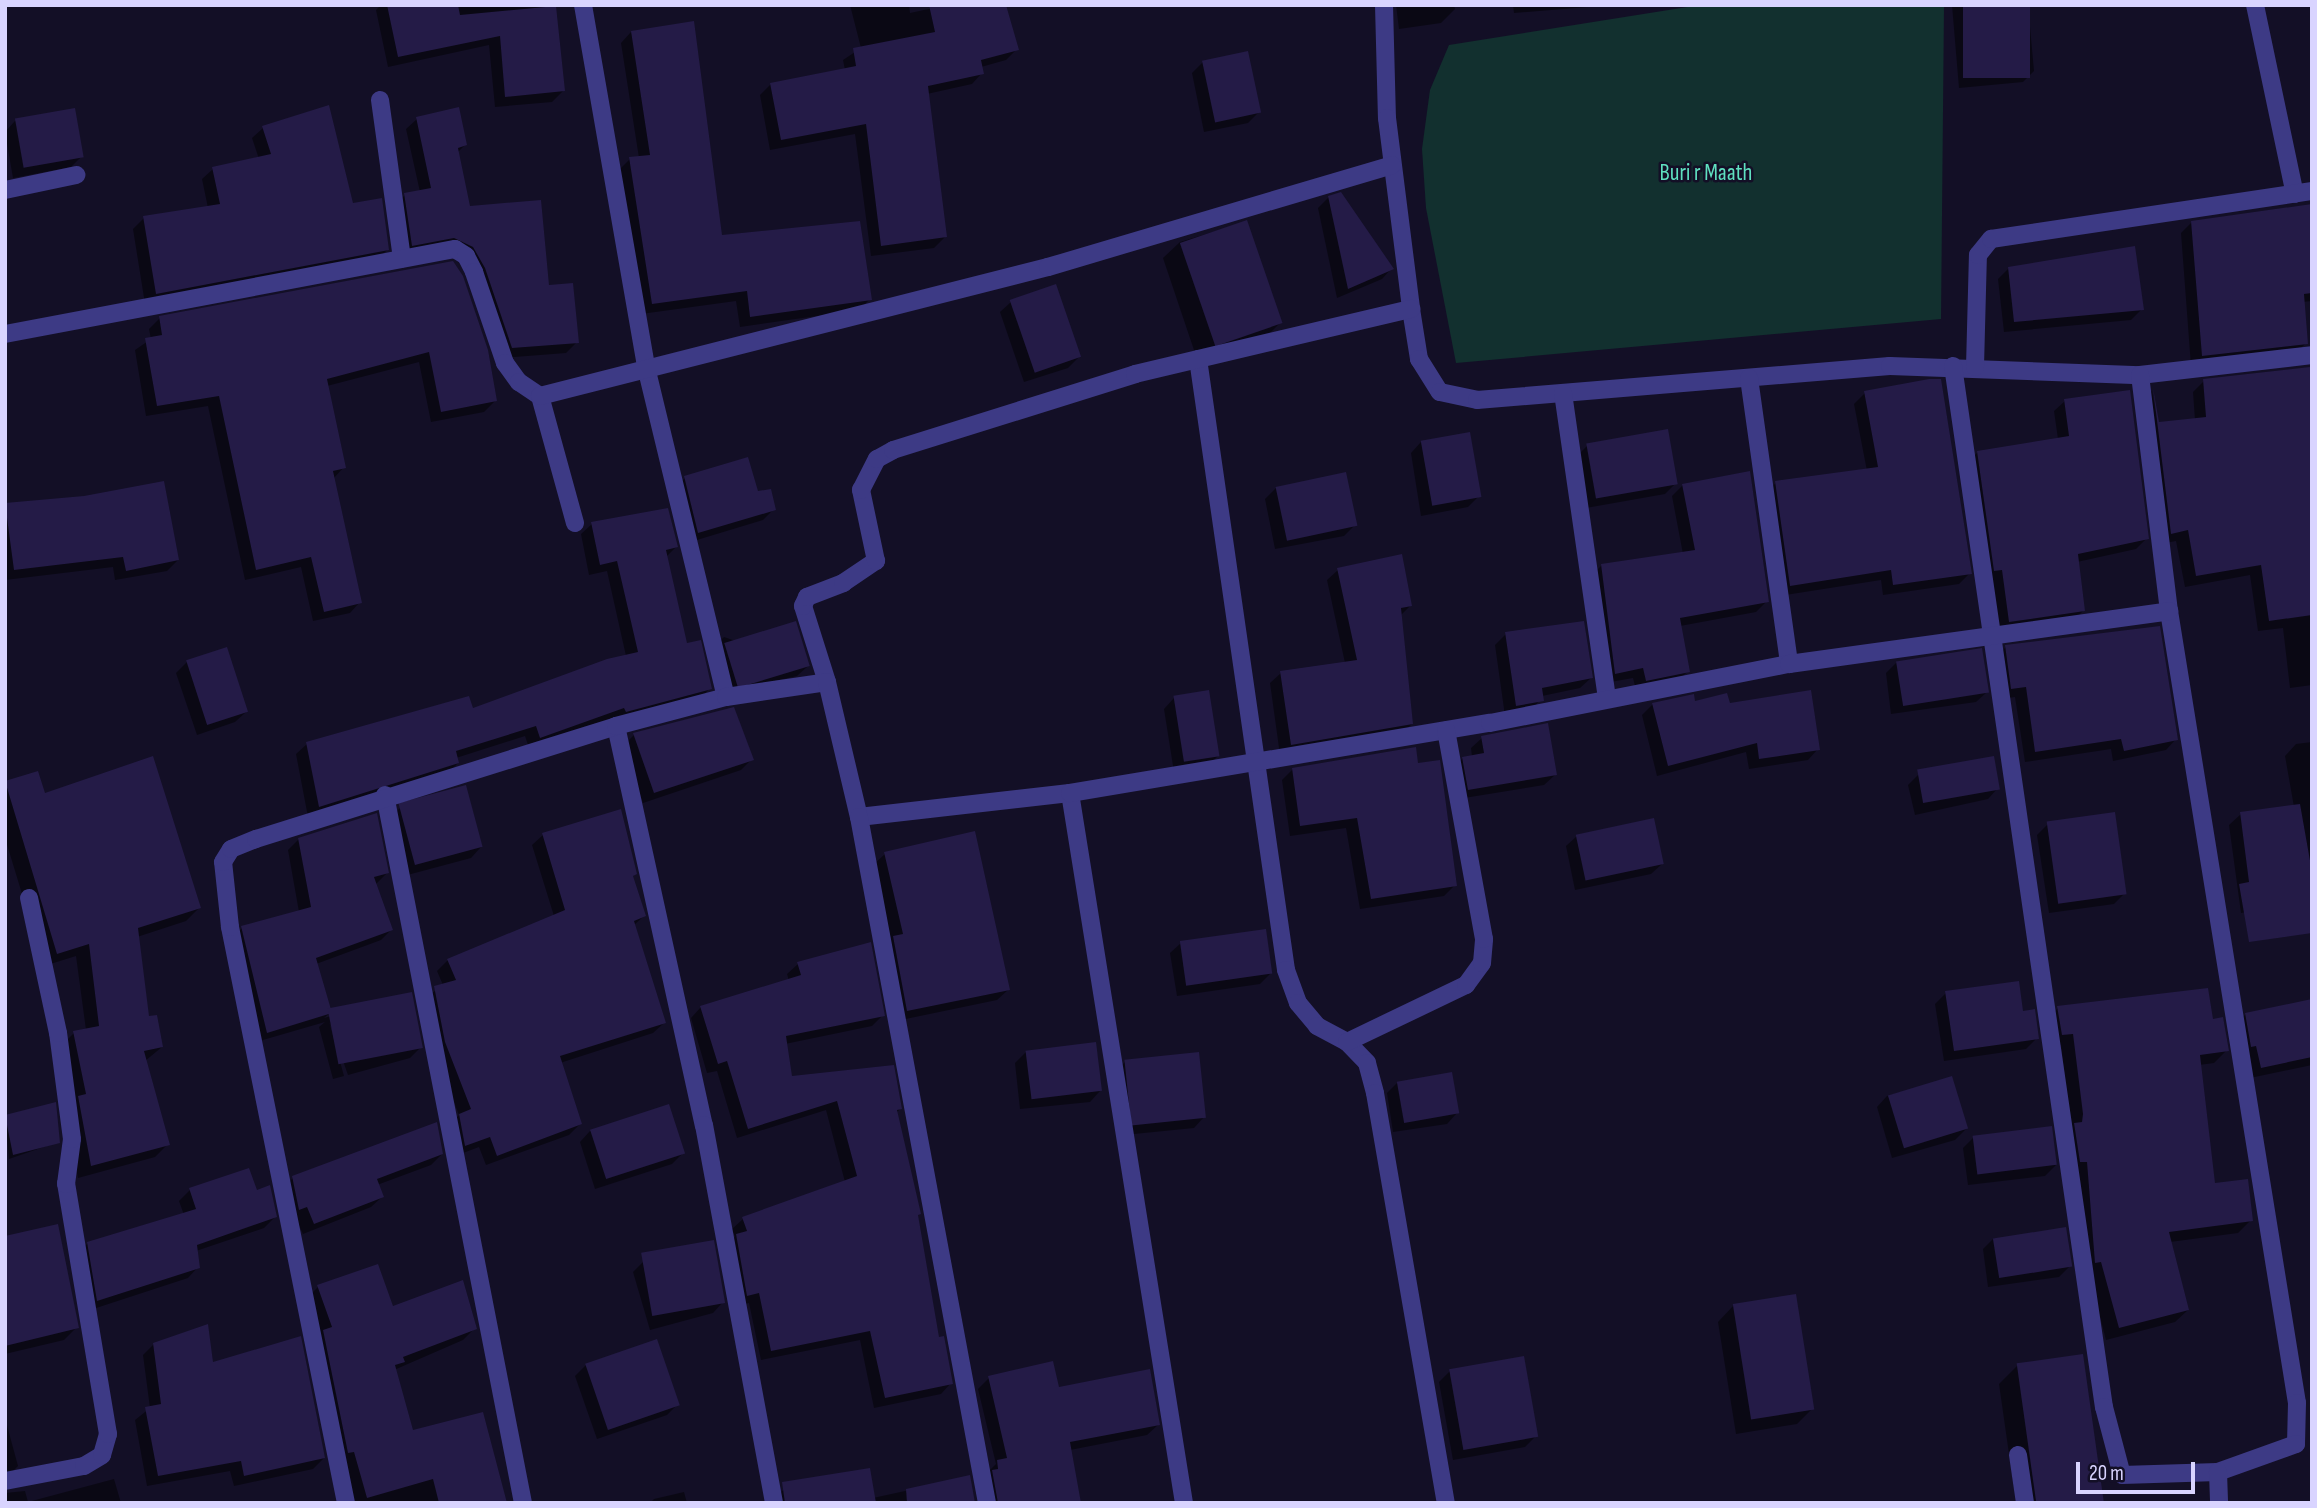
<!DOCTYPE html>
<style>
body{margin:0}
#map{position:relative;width:2317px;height:1508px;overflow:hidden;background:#130f26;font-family:"Sofia Sans Condensed",sans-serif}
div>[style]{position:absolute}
.green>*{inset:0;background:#12302f}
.shadow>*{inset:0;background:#0007}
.building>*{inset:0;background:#241b47;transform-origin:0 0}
.minor>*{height:18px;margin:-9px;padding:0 9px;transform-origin:9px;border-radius:9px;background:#3d3a85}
span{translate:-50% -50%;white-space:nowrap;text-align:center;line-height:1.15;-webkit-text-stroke:5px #130f26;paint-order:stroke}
.park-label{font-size:23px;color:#5fe0c0}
.frame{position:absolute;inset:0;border:7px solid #d9d4ff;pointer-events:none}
.scale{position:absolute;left:2076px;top:1462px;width:119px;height:32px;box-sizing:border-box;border:4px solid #d9d4ff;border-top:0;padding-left:9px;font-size:21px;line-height:24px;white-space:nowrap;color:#d9d4ff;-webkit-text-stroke:5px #130f26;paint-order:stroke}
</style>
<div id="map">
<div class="green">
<i style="clip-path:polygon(1700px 5px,1944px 5px,1941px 319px,1456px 363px,1426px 208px,1422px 149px,1430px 90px,1449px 45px)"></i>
</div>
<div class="shadow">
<i style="clip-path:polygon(381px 5px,555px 5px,563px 91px,552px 102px,495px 107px,489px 45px,388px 67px,376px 10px)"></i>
<i style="clip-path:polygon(850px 5px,909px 5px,910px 13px,947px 5px,1017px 49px,1006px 60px,981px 67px,982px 73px,972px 84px,927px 94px,945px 237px,934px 248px,871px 256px,855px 134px,770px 150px,760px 95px,771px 84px,845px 70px,843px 60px,861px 48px)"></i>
<i style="clip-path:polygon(1396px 5px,1454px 5px,1455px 9px,1441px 23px,1399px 29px)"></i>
<i style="clip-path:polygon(1513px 5px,1612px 5px,1514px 13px)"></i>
<i style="clip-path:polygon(1952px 5px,2028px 5px,2034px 71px,2023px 82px,1959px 88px)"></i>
<i style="clip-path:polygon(631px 32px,720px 237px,870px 299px,859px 310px,740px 327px,736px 301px,641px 314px,619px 170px,630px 159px,639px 158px,621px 43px)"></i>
<i style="clip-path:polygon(1203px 62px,1259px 112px,1248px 123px,1204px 132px,1192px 73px)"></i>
<i style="clip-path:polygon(417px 119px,465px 145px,457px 153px,468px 208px,548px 287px,577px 342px,566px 353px,501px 358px,462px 257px,401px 255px,394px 206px,405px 195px,420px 192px,406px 129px)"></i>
<i style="clip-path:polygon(15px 121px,82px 156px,71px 167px,13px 178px,5px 132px)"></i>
<i style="clip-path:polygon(263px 128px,351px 205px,388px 249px,377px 260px,145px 304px,133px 229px,144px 218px,208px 208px,202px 179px,213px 169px,259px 159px,252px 138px)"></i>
<i style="clip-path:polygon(1329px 197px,1392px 268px,1382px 279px,1337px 298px,1318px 208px)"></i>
<i style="clip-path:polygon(2312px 206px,2312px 301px,2302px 302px,2306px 343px,2295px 354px,2191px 366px,2181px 233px,2192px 222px)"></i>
<i style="clip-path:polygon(1246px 222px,1280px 323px,1264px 339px,1197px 359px,1163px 258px,1180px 242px)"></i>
<i style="clip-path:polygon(2134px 248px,2142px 309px,2131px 320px,2004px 332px,1998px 279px,2009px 268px)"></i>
<i style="clip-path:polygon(452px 263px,487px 350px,495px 401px,484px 412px,431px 422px,419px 362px,327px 386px,344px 467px,333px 479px,360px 602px,350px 613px,313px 621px,301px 567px,245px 580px,208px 406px,146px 416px,135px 350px,151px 339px,149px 329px,160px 318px)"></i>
<i style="clip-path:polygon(1011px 302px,1079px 357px,1068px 368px,1024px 382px,1000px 312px)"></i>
<i style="clip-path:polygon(2204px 381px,2312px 383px,2312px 685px,2290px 688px,2283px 628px,2258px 631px,2250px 575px,2185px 587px,2176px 541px,2160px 544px,2142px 401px,2152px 391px,2158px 424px,2195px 420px,2193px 392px)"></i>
<i style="clip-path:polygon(1865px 393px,1970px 573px,1959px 584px,1883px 595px,1881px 580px,1779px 596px,1765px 493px,1776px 483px,1867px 471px,1854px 404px)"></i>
<i style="clip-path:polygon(2065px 401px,2147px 538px,2136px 549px,2077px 562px,2083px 611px,2073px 621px,1999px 632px,1967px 463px,1978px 452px,2058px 439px,2054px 411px)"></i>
<i style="clip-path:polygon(1421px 442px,1479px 496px,1468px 507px,1421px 516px,1411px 453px)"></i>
<i style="clip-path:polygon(1587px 446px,1676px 483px,1665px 494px,1586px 508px,1576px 457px)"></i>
<i style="clip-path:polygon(685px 478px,757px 493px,774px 509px,763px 520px,687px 543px,674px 489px)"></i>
<i style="clip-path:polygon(1683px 485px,1767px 601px,1756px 612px,1680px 626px,1688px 671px,1677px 682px,1636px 690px,1633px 678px,1605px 683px,1591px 576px,1602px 565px,1683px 554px,1672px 496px)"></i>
<i style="clip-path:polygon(1276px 488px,1355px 525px,1344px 536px,1275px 549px,1265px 499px)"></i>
<i style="clip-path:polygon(84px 498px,178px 560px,167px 571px,115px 580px,113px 567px,5px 580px,5px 505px)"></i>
<i style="clip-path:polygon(592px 524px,676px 547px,666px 557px,686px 645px,710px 688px,700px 699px,529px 748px,525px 736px,456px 758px,458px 763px,447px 774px,308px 817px,296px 754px,307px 744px,472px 711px,626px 656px,607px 571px,589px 575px,581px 534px)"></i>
<i style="clip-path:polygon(1338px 570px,1410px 606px,1400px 616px,1412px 724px,1401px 734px,1280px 755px,1270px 683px,1281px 673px,1345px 663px,1327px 580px)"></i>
<i style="clip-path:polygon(1506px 634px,1591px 678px,1580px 688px,1542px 696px,1532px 711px,1505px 716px,1495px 645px)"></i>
<i style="clip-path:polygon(724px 637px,808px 666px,797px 676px,724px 692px,713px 648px)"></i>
<i style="clip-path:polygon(2006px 647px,2176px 739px,2166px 750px,2113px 761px,2111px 749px,2025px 762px,2015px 697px,2001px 699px,1995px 658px)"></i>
<i style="clip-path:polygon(187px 662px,246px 712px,235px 722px,197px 735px,176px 673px)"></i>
<i style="clip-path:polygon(1897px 662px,1987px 692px,1976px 702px,1891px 714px,1886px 673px)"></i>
<i style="clip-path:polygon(1174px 698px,1218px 756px,1207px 767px,1174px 772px,1164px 709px)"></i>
<i style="clip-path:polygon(1694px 703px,1728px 705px,1818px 749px,1808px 760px,1749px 769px,1746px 752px,1657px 776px,1642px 715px,1653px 704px)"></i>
<i style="clip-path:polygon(634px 735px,752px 759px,741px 770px,643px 803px,623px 746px)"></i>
<i style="clip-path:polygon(1482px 738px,1555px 775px,1544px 785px,1458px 799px,1452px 769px,1463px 758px,1472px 757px,1471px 748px)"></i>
<i style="clip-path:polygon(2312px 742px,2312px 900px,2241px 913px,2229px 825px,2241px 814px,2294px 807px,2285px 756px,2296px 744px)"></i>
<i style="clip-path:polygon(1416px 765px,1455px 885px,1444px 896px,1360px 909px,1346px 828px,1290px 836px,1282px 780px,1293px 769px)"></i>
<i style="clip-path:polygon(1919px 774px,1998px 788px,1988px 799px,1915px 815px,1908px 785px)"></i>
<i style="clip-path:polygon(5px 784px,44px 795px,199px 908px,186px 921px,137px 937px,148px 1018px,162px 1047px,145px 1061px,168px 1144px,155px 1157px,78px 1178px,65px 1111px,61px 1046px,74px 1033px,86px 1030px,76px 956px,44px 966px,5px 838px)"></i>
<i style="clip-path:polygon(400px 808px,481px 847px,471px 858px,400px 877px,389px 819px)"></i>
<i style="clip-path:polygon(2048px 824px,2125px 893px,2114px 904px,2049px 913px,2037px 835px)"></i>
<i style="clip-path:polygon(543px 835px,635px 874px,632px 877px,644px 916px,633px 926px,664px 1023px,653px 1033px,560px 1063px,580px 1124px,569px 1135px,486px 1165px,479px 1147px,455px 1156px,449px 1126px,459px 1115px,435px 1053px,424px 999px,443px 985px,437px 971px,448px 960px,554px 916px,532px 845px)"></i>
<i style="clip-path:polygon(1577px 836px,1662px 864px,1651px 874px,1575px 890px,1566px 846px)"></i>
<i style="clip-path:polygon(299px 839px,387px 873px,375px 885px,391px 930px,381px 940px,316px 964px,330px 1013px,324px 1018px,410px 994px,421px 1047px,410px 1058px,348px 1075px,329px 1021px,344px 1076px,333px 1079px,319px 1027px,325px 1022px,256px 1042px,232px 939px,242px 928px,299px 912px,288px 850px)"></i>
<i style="clip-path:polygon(885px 854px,1008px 990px,997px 1000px,896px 1021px,883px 949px,891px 940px,874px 864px)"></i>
<i style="clip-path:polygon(1181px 943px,1270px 974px,1260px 984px,1177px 996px,1170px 953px)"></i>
<i style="clip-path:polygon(798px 964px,883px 1015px,872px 1026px,785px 1044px,791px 1078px,900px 1109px,896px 1113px,938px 1340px,951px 1383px,941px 1394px,874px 1408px,860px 1340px,761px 1360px,749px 1303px,737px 1306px,726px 1246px,735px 1237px,732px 1229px,743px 1219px,845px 1182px,826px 1110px,737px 1138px,717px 1071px,707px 1073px,691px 1018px,701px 1007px,789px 981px,787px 974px)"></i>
<i style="clip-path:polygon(1946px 993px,2022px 1013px,2037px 1038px,2026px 1049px,1944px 1061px,1935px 1004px)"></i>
<i style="clip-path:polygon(2312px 1001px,2312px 1065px,2250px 1078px,2235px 1025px,2246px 1014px)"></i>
<i style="clip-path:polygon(2058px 1008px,2212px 1021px,2227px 1050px,2214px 1063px,2199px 1065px,2214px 1185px,2251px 1220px,2238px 1233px,2170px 1242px,2188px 1310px,2175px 1322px,2106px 1340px,2089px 1274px,2061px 1045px,2049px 1047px,2046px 1021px)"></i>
<i style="clip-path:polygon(1026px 1052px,1100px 1091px,1090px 1102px,1020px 1109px,1015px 1063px)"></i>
<i style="clip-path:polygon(1125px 1062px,1204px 1117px,1194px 1128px,1124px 1135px,1114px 1073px)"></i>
<i style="clip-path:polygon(1951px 1078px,1966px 1129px,1955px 1140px,1892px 1158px,1877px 1107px,1887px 1096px)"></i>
<i style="clip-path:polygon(1398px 1082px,1457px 1113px,1447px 1124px,1393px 1132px,1387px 1093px)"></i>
<i style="clip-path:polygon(54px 1104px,58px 1142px,9px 1159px,5px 1117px)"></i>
<i style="clip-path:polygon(590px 1131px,683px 1153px,672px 1164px,595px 1189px,580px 1142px)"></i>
<i style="clip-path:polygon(1974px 1137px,2056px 1165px,2045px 1176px,1968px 1185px,1963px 1148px)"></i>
<i style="clip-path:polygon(442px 1154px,431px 1165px,377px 1185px,382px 1197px,371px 1207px,303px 1234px,282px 1189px,293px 1178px)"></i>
<i style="clip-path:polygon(190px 1190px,256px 1193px,275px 1217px,264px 1228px,196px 1251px,198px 1267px,188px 1278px,87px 1311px,77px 1254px,88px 1243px,184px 1215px,179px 1201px)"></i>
<i style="clip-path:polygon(5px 1238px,77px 1327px,64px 1340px,5px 1354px)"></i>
<i style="clip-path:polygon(1994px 1238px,2070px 1266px,2059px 1277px,1988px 1287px,1983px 1249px)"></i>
<i style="clip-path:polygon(644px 1261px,723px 1302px,713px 1313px,650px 1330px,633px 1272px)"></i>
<i style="clip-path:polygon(318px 1287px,475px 1328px,463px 1340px,394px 1370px,412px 1432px,505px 1503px,353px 1503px,306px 1299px)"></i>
<i style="clip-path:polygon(1734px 1305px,1813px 1408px,1797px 1424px,1736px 1434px,1718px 1322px)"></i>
<i style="clip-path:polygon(656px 1341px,678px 1404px,667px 1415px,597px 1439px,575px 1376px,586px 1365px)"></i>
<i style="clip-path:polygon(154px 1344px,211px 1365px,324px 1458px,313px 1469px,234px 1486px,230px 1471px,147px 1486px,135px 1420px,150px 1408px,143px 1355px)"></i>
<i style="clip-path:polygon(2018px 1365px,2104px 1503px,2016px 1503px,1999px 1384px)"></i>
<i style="clip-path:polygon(1450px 1371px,1536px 1436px,1525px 1447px,1453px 1460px,1439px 1382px)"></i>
<i style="clip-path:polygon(989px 1378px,1058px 1389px,1158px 1425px,1147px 1435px,1070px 1450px,1079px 1503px,986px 1503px,987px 1473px,996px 1464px,978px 1389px)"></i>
<i style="clip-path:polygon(5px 1418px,18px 1466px,5px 1479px)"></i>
<i style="clip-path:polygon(969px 1477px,974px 1503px,777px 1503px,776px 1497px,791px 1483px,873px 1498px)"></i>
<i style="clip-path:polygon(114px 1479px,121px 1503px,5px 1503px,5px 1493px,25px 1491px,28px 1502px)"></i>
<i style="clip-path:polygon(684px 1492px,687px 1503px,650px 1503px,654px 1499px)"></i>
</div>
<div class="building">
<i style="clip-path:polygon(387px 5px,458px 5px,460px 15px,556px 6px,565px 91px,505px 97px,500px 36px,398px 57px)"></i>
<i style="clip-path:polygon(929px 5px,1006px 5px,1019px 50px,981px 60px,984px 74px,928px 86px,947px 237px,881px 246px,866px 124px,781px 140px,770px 83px,856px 66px,853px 48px,935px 32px)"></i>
<i style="left:1963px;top:5px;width:67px;height:73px"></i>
<i style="clip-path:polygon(694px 21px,722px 235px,860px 221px,872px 300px,750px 317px,747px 291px,652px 304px,629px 157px,650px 155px,631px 31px)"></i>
<i style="left:1248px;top:51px;width:63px;height:47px;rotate:78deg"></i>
<i style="clip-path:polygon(329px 105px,353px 203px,382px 198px,389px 250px,156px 294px,143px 216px,220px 204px,212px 167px,271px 154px,262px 126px)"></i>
<i style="clip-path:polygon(459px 107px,467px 145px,458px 148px,470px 206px,541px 200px,549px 285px,573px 283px,579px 343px,512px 348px,485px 268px,473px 247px,454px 238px,412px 246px,404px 193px,431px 188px,416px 117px)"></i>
<i style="left:75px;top:108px;width:50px;height:61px;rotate:80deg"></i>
<i style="clip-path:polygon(1341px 192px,1394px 269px,1348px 289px,1328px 196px)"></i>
<i style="clip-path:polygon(2312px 204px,2312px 293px,2304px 294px,2308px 344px,2202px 356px,2191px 221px)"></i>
<i style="left:1247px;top:220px;width:109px;height:71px;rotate:71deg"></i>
<i style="clip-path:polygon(2135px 246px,2144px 310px,2014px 322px,2008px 267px)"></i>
<i style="clip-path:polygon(453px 261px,463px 276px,488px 350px,497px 401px,441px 412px,429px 352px,327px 379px,346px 468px,333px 471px,362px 603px,324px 612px,311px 557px,256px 570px,219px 396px,157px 406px,145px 338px,162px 335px,159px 316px)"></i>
<i style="left:1056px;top:284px;width:77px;height:49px;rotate:71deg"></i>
<i style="clip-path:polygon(2310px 367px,2312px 615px,2269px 621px,2261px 565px,2196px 576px,2188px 530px,2171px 534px,2153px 388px,2159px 422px,2206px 417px,2203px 379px)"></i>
<i style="clip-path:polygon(1929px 379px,1941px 379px,1972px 574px,1893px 585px,1891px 570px,1790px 586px,1775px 481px,1878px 467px,1864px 391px)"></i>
<i style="clip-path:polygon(2130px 390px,2149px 539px,2078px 554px,2085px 611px,2009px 622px,2002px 570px,1994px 571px,1977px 451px,2069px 436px,2064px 399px)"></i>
<i style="left:1668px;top:429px;width:56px;height:83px;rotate:80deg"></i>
<i style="left:1470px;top:432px;width:66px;height:50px;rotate:80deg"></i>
<i style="clip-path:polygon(748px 457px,758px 491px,771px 489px,776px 510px,698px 533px,684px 476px)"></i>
<i style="clip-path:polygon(1750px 471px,1769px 602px,1680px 618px,1690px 672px,1646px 681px,1643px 668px,1615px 674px,1601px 564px,1695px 550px,1682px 484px)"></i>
<i style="left:1346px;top:472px;width:55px;height:72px;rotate:78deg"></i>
<i style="clip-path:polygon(164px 481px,179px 560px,126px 571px,123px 557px,14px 570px,5px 503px,84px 496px)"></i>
<i style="clip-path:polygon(668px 508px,678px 547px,666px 550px,687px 643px,701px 640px,712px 689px,626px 712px,624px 708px,540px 738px,536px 726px,456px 751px,459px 763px,319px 807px,306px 742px,469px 696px,473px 708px,607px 659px,638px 652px,617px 561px,600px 565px,591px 522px)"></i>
<i style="clip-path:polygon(1402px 554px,1412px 606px,1401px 608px,1413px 724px,1291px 745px,1280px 671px,1357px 660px,1337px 568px)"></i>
<i style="left:796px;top:621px;width:47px;height:75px;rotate:73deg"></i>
<i style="clip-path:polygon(1584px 621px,1593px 678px,1542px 688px,1544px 701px,1516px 706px,1505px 632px)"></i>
<i style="clip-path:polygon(2160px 626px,2178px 740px,2124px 751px,2121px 739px,2035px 752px,2026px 687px,2011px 689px,2005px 645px)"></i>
<i style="left:227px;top:647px;width:68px;height:43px;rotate:72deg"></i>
<i style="left:1982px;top:648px;width:45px;height:87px;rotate:81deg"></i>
<i style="left:1209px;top:690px;width:67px;height:36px;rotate:81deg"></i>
<i style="clip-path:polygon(1811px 690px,1820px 750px,1759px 759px,1757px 743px,1668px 766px,1652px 703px,1694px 694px,1695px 701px,1727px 693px,1730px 703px)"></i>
<i style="clip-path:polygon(734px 707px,754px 760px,654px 793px,633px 733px)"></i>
<i style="clip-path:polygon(1548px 723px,1557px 775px,1468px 790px,1462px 757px,1484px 753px,1481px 736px)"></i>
<i style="clip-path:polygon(1416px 747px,1418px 763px,1440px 760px,1457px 886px,1371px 899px,1357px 818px,1300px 826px,1292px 768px)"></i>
<i style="clip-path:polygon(153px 756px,201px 908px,138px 928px,149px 1016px,157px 1015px,163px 1047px,144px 1051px,170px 1145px,91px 1166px,78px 1096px,86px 1094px,73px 1031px,99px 1026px,89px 944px,57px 954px,5px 781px,38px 771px,45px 793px)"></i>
<i style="left:1994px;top:756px;width:34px;height:78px;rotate:80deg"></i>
<i style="left:466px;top:785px;width:64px;height:70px;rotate:75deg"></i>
<i style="clip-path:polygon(2300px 804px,2312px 872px,2312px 933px,2249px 942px,2239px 884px,2249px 882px,2240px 812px)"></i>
<i style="clip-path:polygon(621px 809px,637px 874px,633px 876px,646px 916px,634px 921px,666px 1023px,560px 1056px,582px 1124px,497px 1156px,490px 1137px,465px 1146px,459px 1114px,471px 1109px,445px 1042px,434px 986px,456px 980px,447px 959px,565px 910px,542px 833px)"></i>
<i style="left:2115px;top:812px;width:83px;height:69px;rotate:82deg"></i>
<i style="clip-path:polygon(377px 813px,389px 873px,374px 877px,393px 930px,316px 958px,332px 1013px,267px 1033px,241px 926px,311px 907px,298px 838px)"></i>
<i style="left:1654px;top:818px;width:47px;height:80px;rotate:78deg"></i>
<i style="clip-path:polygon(975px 831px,1010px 990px,907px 1011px,893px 936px,903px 934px,884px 852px)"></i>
<i style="left:1266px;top:929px;width:45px;height:87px;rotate:82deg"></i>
<i style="clip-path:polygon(871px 942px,885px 1016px,786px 1036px,792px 1076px,894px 1065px,902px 1109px,897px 1110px,921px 1214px,918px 1215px,939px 1337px,944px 1336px,953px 1384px,885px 1398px,870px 1331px,771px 1351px,759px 1293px,747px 1296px,736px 1234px,747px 1231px,742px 1217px,857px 1176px,837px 1101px,748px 1129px,727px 1061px,718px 1064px,700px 1006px,801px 975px,797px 962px)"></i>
<i style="clip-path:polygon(2019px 981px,2023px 1011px,2035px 1009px,2039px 1039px,1954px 1051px,1945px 991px)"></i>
<i style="clip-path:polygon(2208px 988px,2213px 1019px,2223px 1017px,2229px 1051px,2200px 1055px,2215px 1183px,2248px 1179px,2253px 1221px,2169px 1232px,2189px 1310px,2119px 1328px,2101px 1262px,2095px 1263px,2087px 1162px,2080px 1162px,2074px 1123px,2082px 1122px,2083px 1114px,2073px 1034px,2062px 1035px,2057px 1006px)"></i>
<i style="left:412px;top:992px;width:57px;height:86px;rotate:79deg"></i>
<i style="clip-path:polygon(2312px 999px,2312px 1057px,2261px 1068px,2256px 1046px,2251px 1047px,2245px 1013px)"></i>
<i style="left:1096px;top:1042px;width:49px;height:71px;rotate:83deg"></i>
<i style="left:1199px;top:1052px;width:66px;height:75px;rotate:84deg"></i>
<i style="left:1452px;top:1072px;width:42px;height:56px;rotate:80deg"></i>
<i style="left:1952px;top:1076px;width:55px;height:67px;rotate:73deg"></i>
<i style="clip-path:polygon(56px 1102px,60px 1143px,13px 1155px,5px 1115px)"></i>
<i style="left:669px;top:1104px;width:52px;height:83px;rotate:72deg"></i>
<i style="clip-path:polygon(437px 1122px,443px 1154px,377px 1179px,384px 1197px,314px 1224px,307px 1207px,299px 1210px,292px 1176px)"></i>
<i style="left:2052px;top:1126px;width:39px;height:80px;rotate:83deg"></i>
<i style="clip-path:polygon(249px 1168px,257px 1190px,270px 1185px,277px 1217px,197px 1245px,200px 1268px,97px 1301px,87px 1242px,196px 1209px,189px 1188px)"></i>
<i style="clip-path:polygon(58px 1224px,79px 1328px,5px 1346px,5px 1236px)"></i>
<i style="left:2066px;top:1227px;width:40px;height:74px;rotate:81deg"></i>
<i style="left:714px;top:1240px;width:64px;height:74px;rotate:80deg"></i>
<i style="clip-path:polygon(378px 1264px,393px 1306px,463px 1280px,477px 1329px,403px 1357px,405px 1362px,395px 1365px,413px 1430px,483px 1412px,507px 1503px,439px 1503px,433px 1479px,367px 1498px,354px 1452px,348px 1453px,323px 1330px,332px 1327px,317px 1285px)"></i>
<i style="left:1796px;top:1294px;width:117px;height:64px;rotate:81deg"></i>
<i style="clip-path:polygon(208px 1324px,213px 1362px,301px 1336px,325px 1458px,244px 1476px,241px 1461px,158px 1476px,145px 1407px,161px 1404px,153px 1343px)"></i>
<i style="left:657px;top:1339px;width:70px;height:76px;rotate:71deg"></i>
<i style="left:2083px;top:1354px;width:151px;height:67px;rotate:82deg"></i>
<i style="left:1524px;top:1356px;width:82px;height:76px;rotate:80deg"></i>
<i style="clip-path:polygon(1053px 1361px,1059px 1387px,1150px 1369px,1160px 1425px,1070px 1442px,1081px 1503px,998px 1503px,992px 1470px,998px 1469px,997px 1460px,1007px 1458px,988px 1376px)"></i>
<i style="clip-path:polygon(870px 1468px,876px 1503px,785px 1503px,782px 1482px)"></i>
<i style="clip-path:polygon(970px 1475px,975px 1503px,907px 1503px,906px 1489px)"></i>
</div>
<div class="minor">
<i style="left:583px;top:5px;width:372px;rotate:80.1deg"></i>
<i style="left:647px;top:371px;width:335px;rotate:76.4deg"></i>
<i style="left:1384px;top:5px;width:113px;rotate:88.5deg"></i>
<i style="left:1387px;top:118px;width:193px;rotate:82.8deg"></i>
<i style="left:1411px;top:309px;width:51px;rotate:80.9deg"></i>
<i style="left:1419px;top:359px;width:39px;rotate:58deg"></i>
<i style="left:1440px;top:392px;width:38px;rotate:12deg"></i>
<i style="left:1477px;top:400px;width:414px;rotate:-4.7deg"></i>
<i style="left:1890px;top:366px;width:250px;rotate:2.1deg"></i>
<i style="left:2140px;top:375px;width:173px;rotate:-6.6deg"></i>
<i style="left:2255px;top:5px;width:193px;rotate:78.1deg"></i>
<i style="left:380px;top:100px;width:160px;rotate:82.1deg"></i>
<i style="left:5px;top:190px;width:73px;rotate:-11.9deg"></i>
<i style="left:5px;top:334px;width:458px;rotate:-10.7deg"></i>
<i style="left:455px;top:249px;width:13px;rotate:32deg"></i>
<i style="left:466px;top:256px;width:18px;rotate:63deg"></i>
<i style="left:474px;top:272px;width:96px;rotate:71.2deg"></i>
<i style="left:505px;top:363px;width:24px;rotate:54deg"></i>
<i style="left:519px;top:382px;width:25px;rotate:34deg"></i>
<i style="left:1198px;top:359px;width:617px;rotate:81.8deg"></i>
<i style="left:1286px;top:970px;width:35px;rotate:70deg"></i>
<i style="left:1298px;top:1003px;width:30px;rotate:50deg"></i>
<i style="left:1317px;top:1026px;width:34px;rotate:28deg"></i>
<i style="left:1347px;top:1042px;width:29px;rotate:46deg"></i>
<i style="left:1367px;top:1063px;width:31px;rotate:75deg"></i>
<i style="left:1375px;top:1093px;width:416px;rotate:80.2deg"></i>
<i style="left:1953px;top:366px;width:1052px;rotate:81.75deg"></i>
<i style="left:2104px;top:1407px;width:70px;rotate:75.2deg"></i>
<i style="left:2122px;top:1475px;width:96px;rotate:-1.8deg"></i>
<i style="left:1975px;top:367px;width:112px;rotate:-88.5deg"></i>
<i style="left:1978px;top:255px;width:21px;rotate:-51deg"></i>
<i style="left:1991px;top:239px;width:325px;rotate:-8.5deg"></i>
<i style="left:2140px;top:375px;width:238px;rotate:83deg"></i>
<i style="left:2169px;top:611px;width:802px;rotate:80.82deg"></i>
<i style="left:2297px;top:1403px;width:41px;rotate:91.4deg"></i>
<i style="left:2296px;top:1444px;width:83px;rotate:160.3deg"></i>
<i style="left:2218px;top:1472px;width:31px;rotate:88deg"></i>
<i style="left:1749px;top:378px;width:289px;rotate:82deg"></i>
<i style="left:1563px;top:393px;width:308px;rotate:81.8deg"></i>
<i style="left:575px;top:523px;width:132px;rotate:-105.4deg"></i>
<i style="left:540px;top:396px;width:524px;rotate:-14.25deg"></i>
<i style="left:1048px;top:267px;width:359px;rotate:-16.5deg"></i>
<i style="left:827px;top:682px;width:80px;rotate:-107.5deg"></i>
<i style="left:803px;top:606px;width:10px;rotate:-66deg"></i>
<i style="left:807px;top:597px;width:39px;rotate:-21deg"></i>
<i style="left:843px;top:583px;width:40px;rotate:-34deg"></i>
<i style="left:876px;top:561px;width:73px;rotate:-101.9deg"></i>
<i style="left:861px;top:490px;width:35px;rotate:-63deg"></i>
<i style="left:877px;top:459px;width:18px;rotate:-29deg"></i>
<i style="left:893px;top:450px;width:254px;rotate:-17.4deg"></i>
<i style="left:1135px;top:374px;width:284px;rotate:-13.3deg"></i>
<i style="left:616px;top:726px;width:409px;rotate:77.6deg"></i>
<i style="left:704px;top:1125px;width:384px;rotate:79.5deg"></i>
<i style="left:1070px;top:793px;width:719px;rotate:80.88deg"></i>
<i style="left:385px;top:795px;width:721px;rotate:78.97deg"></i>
<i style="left:859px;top:817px;width:212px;rotate:-6.5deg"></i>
<i style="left:1070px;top:793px;width:426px;rotate:-9.5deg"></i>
<i style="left:1490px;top:723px;width:305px;rotate:-11.2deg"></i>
<i style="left:1789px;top:664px;width:384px;rotate:-7.9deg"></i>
<i style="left:1347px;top:1042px;width:132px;rotate:-25.6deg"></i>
<i style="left:1466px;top:985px;width:27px;rotate:-54deg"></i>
<i style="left:1482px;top:963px;width:24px;rotate:-85deg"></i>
<i style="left:1484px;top:939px;width:212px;rotate:-100.3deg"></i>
<i style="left:2018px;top:1455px;width:49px;rotate:81.7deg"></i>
<i style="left:5px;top:1481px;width:80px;rotate:-10.8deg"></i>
<i style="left:84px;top:1466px;width:21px;rotate:-31deg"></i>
<i style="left:102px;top:1455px;width:22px;rotate:-74deg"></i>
<i style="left:108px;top:1434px;width:254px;rotate:-99.5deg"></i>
<i style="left:66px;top:1184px;width:45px;rotate:-82.4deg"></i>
<i style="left:72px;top:1139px;width:107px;rotate:-97.5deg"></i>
<i style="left:58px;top:1033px;width:138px;rotate:-102.1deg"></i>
<i style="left:346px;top:1503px;width:588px;rotate:-101.39deg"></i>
<i style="left:230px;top:927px;width:65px;rotate:-96.1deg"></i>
<i style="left:223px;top:862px;width:15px;rotate:-58deg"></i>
<i style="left:231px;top:849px;width:27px;rotate:-22deg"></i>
<i style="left:256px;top:839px;width:377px;rotate:-17.4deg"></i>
<i style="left:616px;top:726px;width:114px;rotate:-14.8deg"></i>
<i style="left:726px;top:697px;width:102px;rotate:-8.4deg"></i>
<i style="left:827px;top:682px;width:139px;rotate:76.7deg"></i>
<i style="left:859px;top:817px;width:698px;rotate:79.43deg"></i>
</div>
<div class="park-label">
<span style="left:1706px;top:173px">Buri r Maath</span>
</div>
<div class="frame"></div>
<div class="scale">20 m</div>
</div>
